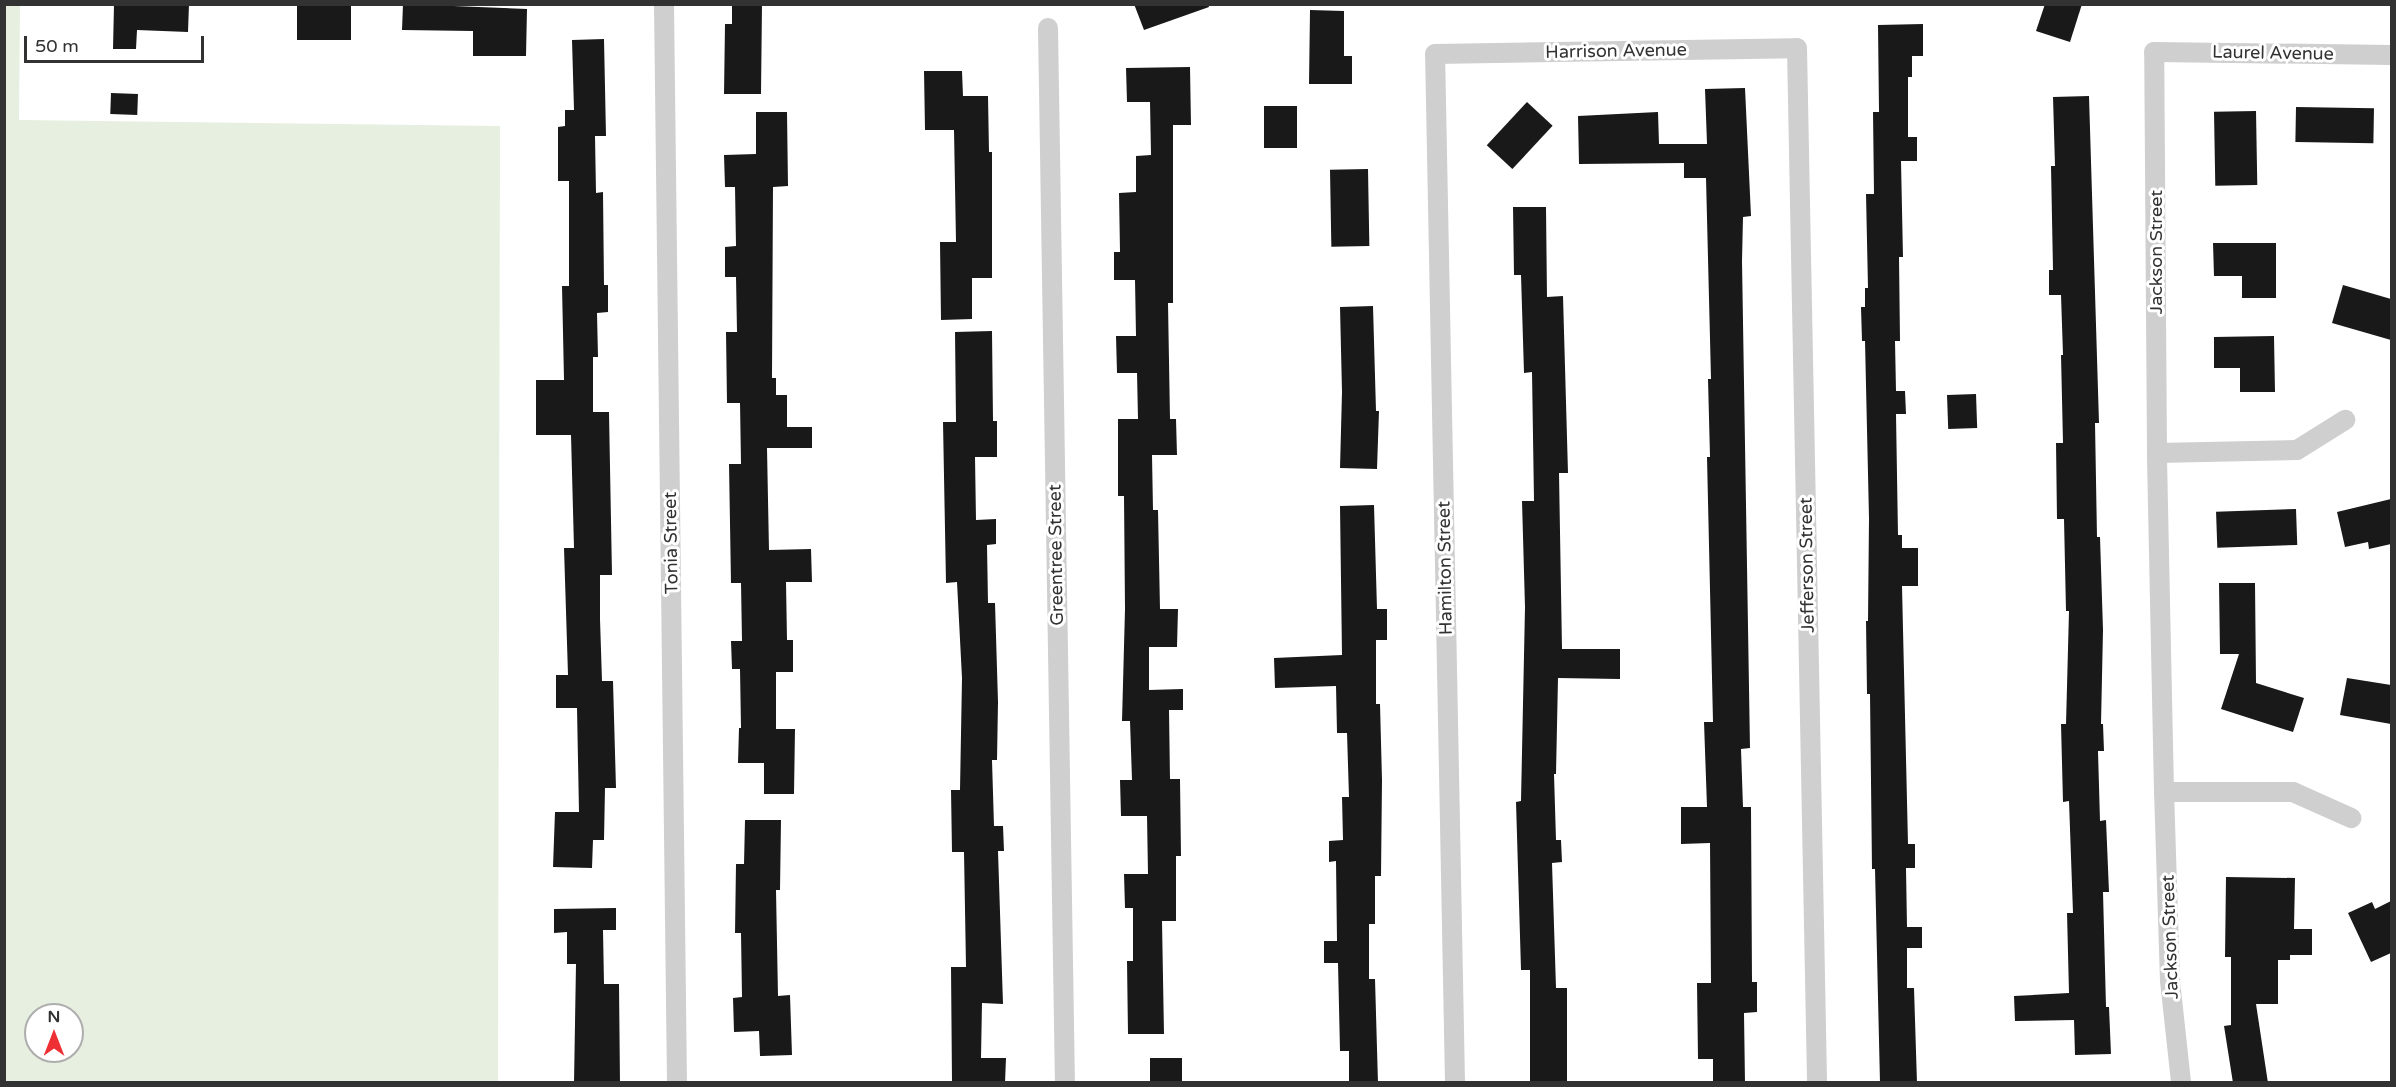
<!DOCTYPE html>
<style>
body{margin:0}
#map{position:relative;width:2396px;height:1087px;overflow:hidden;background:#fff;font-family:"Varela Round",sans-serif}
div>[style]{position:absolute}
.green>*{inset:0;background:#e7efe0}
.building>*{inset:0;background:#191919;transform-origin:0 0}
.street>*{height:20px;margin:-10px;padding:0 10px;transform-origin:10px;border-radius:10px;background:#cfcfcf}
span{translate:-50% -50%;white-space:nowrap;text-align:center;line-height:1.15;-webkit-text-stroke:6px #fff;paint-order:stroke}
.street-label{font-size:18px;color:#323232}
.frame{position:absolute;inset:0;border:6px solid #323232;pointer-events:none}
.north{position:absolute;left:24px;top:1003px;width:60px;height:60px;box-sizing:border-box;background:#fff;border:2px solid #adadad;border-radius:50%;rotate:0deg;font-size:16px;font-weight:700;line-height:24px;text-align:center;color:#323232}
.north::after{content:'';display:block;margin:auto;width:21px;height:27px;background:#ee2f33;clip-path:polygon(50% 0,100% 100%,50% 72%,0 100%)}
.scale{position:absolute;left:24px;top:36px;width:180px;height:27px;box-sizing:border-box;border:3px solid #323232;border-top:0;padding-left:8px;font-size:18px;line-height:21px;white-space:nowrap;color:#323232;-webkit-text-stroke:4px #fff;paint-order:stroke}
</style>
<div id="map">
<div class="green">
<i style="clip-path:polygon(evenodd,20px 5px,19px 120px,500px 126px,498px 1082px,5px 1082px,4px 5px,20px 5px,36px 1015px,72px 1015px,72px 1051px,36px 1051px,36px 1015px)"></i>
</div>
<div class="building">
<i style="clip-path:polygon(114px 4px,189px 4px,188px 32px,137px 30px,136px 49px,113px 49px)"></i>
<i style="left:351px;top:4px;width:36px;height:54px;rotate:90deg"></i>
<i style="clip-path:polygon(403px 4px,527px 9px,526px 56px,473px 56px,473px 31px,402px 30px)"></i>
<i style="clip-path:polygon(732px 4px,762px 4px,761px 94px,724px 94px,725px 24px,732px 24px)"></i>
<i style="clip-path:polygon(1134px 4px,1208px 4px,1209px 7px,1144px 30px)"></i>
<i style="clip-path:polygon(2045px 4px,2082px 4px,2070px 42px,2036px 31px)"></i>
<i style="clip-path:polygon(1310px 10px,1344px 11px,1344px 56px,1352px 56px,1352px 84px,1309px 84px)"></i>
<i style="clip-path:polygon(1923px 24px,1923px 56px,1912px 56px,1912px 77px,1908px 77px,1908px 137px,1917px 137px,1917px 161px,1901px 161px,1903px 257px,1899px 257px,1900px 341px,1895px 341px,1896px 391px,1905px 391px,1906px 414px,1896px 414px,1898px 535px,1902px 535px,1902px 548px,1918px 548px,1918px 586px,1902px 586px,1908px 844px,1915px 844px,1915px 868px,1906px 868px,1907px 927px,1922px 927px,1922px 948px,1907px 948px,1907px 988px,1914px 988px,1917px 1083px,1880px 1083px,1875px 869px,1872px 869px,1870px 694px,1867px 694px,1866px 621px,1868px 621px,1869px 518px,1865px 341px,1862px 341px,1861px 307px,1865px 307px,1865px 288px,1868px 288px,1866px 194px,1874px 194px,1873px 112px,1879px 112px,1878px 25px)"></i>
<i style="clip-path:polygon(604px 39px,606px 136px,595px 136px,596px 193px,603px 192px,604px 285px,608px 285px,608px 312px,597px 313px,598px 357px,593px 357px,593px 412px,609px 412px,612px 575px,600px 575px,600px 619px,602px 681px,613px 681px,616px 788px,605px 788px,604px 840px,593px 840px,592px 868px,553px 867px,555px 812px,579px 812px,577px 708px,556px 708px,556px 675px,568px 675px,564px 548px,574px 548px,571px 435px,536px 435px,536px 380px,564px 380px,562px 286px,569px 286px,569px 181px,558px 181px,558px 127px,565px 126px,565px 110px,574px 110px,572px 40px)"></i>
<i style="clip-path:polygon(1190px 67px,1191px 125px,1173px 125px,1173px 303px,1168px 303px,1170px 419px,1176px 419px,1177px 455px,1152px 455px,1153px 510px,1158px 510px,1160px 609px,1178px 609px,1177px 647px,1149px 647px,1149px 690px,1183px 689px,1183px 710px,1169px 710px,1170px 779px,1180px 779px,1181px 856px,1176px 856px,1176px 921px,1162px 921px,1164px 1034px,1128px 1034px,1127px 961px,1133px 961px,1133px 908px,1125px 908px,1124px 874px,1148px 874px,1147px 816px,1121px 816px,1120px 780px,1132px 780px,1130px 721px,1122px 721px,1125px 609px,1124px 496px,1118px 496px,1118px 419px,1138px 419px,1137px 373px,1117px 373px,1116px 336px,1136px 336px,1135px 280px,1114px 280px,1114px 252px,1120px 252px,1119px 193px,1136px 192px,1136px 156px,1151px 155px,1150px 102px,1127px 102px,1126px 68px)"></i>
<i style="clip-path:polygon(924px 71px,962px 71px,963px 96px,988px 96px,989px 152px,992px 152px,992px 278px,972px 278px,972px 319px,941px 320px,940px 242px,956px 242px,954px 130px,925px 130px)"></i>
<i style="clip-path:polygon(1745px 88px,1751px 216px,1743px 217px,1742px 261px,1750px 748px,1741px 749px,1743px 807px,1751px 807px,1752px 982px,1757px 982px,1757px 1012px,1744px 1013px,1745px 1083px,1713px 1083px,1713px 1059px,1698px 1059px,1697px 983px,1711px 983px,1710px 843px,1681px 844px,1681px 807px,1707px 807px,1704px 722px,1713px 722px,1707px 457px,1710px 457px,1708px 379px,1711px 379px,1706px 178px,1684px 178px,1684px 163px,1579px 164px,1578px 116px,1658px 112px,1659px 144px,1707px 144px,1705px 89px)"></i>
<i style="left:111px;top:93px;width:27px;height:21px;rotate:2deg"></i>
<i style="clip-path:polygon(2089px 96px,2099px 423px,2095px 423px,2097px 537px,2100px 537px,2103px 630px,2101px 724px,2103px 724px,2104px 751px,2098px 751px,2100px 821px,2106px 820px,2109px 892px,2103px 892px,2106px 1007px,2109px 1007px,2111px 1054px,2075px 1055px,2074px 1020px,2015px 1021px,2014px 996px,2069px 993px,2067px 913px,2073px 913px,2069px 801px,2063px 802px,2061px 724px,2066px 724px,2069px 611px,2066px 611px,2064px 519px,2057px 519px,2056px 443px,2063px 443px,2061px 355px,2063px 355px,2061px 295px,2049px 295px,2049px 270px,2053px 270px,2051px 166px,2055px 166px,2053px 97px)"></i>
<i style="left:1527px;top:102px;width:35px;height:59px;rotate:43deg"></i>
<i style="left:1264px;top:106px;width:33px;height:42px"></i>
<i style="left:2296px;top:107px;width:78px;height:35px;rotate:1deg"></i>
<i style="left:2256px;top:111px;width:74px;height:42px;rotate:89deg"></i>
<i style="clip-path:polygon(756px 112px,787px 112px,788px 186px,773px 187px,772px 378px,776px 378px,776px 395px,787px 395px,787px 427px,812px 427px,812px 448px,767px 448px,769px 550px,811px 549px,812px 582px,786px 582px,787px 640px,793px 640px,793px 672px,776px 672px,776px 729px,795px 729px,794px 794px,764px 794px,764px 763px,738px 763px,739px 728px,741px 728px,740px 669px,732px 669px,731px 641px,742px 641px,741px 583px,731px 583px,729px 464px,741px 464px,740px 403px,727px 403px,726px 332px,737px 332px,736px 277px,725px 277px,725px 247px,736px 246px,735px 187px,725px 187px,724px 155px,756px 154px)"></i>
<i style="left:1368px;top:169px;width:77px;height:38px;rotate:89deg"></i>
<i style="clip-path:polygon(1513px 207px,1546px 207px,1547px 297px,1563px 296px,1568px 473px,1559px 473px,1562px 649px,1620px 649px,1620px 679px,1558px 678px,1556px 774px,1554px 774px,1556px 840px,1561px 840px,1562px 862px,1552px 863px,1556px 988px,1567px 988px,1567px 1083px,1530px 1083px,1530px 970px,1521px 970px,1516px 802px,1521px 801px,1525px 607px,1522px 501px,1534px 501px,1532px 372px,1524px 373px,1521px 275px,1514px 275px)"></i>
<i style="clip-path:polygon(2213px 243px,2276px 243px,2276px 298px,2242px 298px,2242px 276px,2214px 276px)"></i>
<i style="clip-path:polygon(2343px 285px,2391px 299px,2391px 340px,2332px 323px)"></i>
<i style="clip-path:polygon(1373px 306px,1376px 411px,1379px 411px,1377px 469px,1340px 468px,1342px 392px,1340px 307px)"></i>
<i style="clip-path:polygon(992px 331px,993px 421px,997px 421px,997px 457px,975px 457px,976px 520px,996px 519px,996px 544px,987px 545px,988px 603px,995px 603px,998px 702px,997px 760px,992px 760px,994px 826px,1003px 826px,1004px 851px,998px 851px,1003px 1004px,982px 1003px,981px 1058px,1006px 1058px,1005px 1083px,952px 1083px,951px 967px,966px 967px,964px 852px,952px 852px,951px 790px,960px 790px,962px 678px,957px 582px,946px 583px,943px 422px,956px 422px,955px 332px)"></i>
<i style="clip-path:polygon(2274px 336px,2275px 392px,2240px 392px,2240px 368px,2214px 368px,2214px 337px)"></i>
<i style="left:1976px;top:394px;width:34px;height:29px;rotate:88deg"></i>
<i style="clip-path:polygon(2391px 499px,2391px 544px,2369px 549px,2368px 542px,2345px 547px,2337px 512px)"></i>
<i style="clip-path:polygon(1374px 505px,1377px 609px,1387px 609px,1387px 640px,1376px 640px,1376px 704px,1380px 704px,1382px 780px,1381px 876px,1375px 876px,1375px 924px,1369px 924px,1369px 979px,1375px 979px,1378px 1083px,1349px 1083px,1349px 1051px,1340px 1051px,1338px 963px,1324px 963px,1324px 941px,1337px 941px,1336px 861px,1329px 862px,1329px 841px,1343px 840px,1342px 797px,1349px 797px,1347px 733px,1337px 733px,1336px 686px,1275px 688px,1274px 658px,1342px 655px,1340px 506px)"></i>
<i style="left:2296px;top:509px;width:36px;height:80px;rotate:88deg"></i>
<i style="clip-path:polygon(2219px 583px,2255px 583px,2256px 683px,2304px 698px,2293px 732px,2221px 709px,2239px 654px,2220px 654px)"></i>
<i style="clip-path:polygon(2347px 678px,2391px 685px,2391px 724px,2340px 715px)"></i>
<i style="clip-path:polygon(745px 820px,781px 820px,780px 890px,776px 890px,778px 996px,790px 995px,792px 1055px,760px 1056px,759px 1031px,734px 1032px,733px 998px,742px 997px,741px 933px,735px 933px,736px 864px,744px 864px)"></i>
<i style="clip-path:polygon(2226px 877px,2295px 878px,2294px 929px,2312px 929px,2312px 955px,2290px 955px,2290px 960px,2278px 960px,2278px 1004px,2256px 1004px,2268px 1083px,2233px 1083px,2224px 1026px,2231px 1025px,2231px 957px,2225px 957px)"></i>
<i style="clip-path:polygon(2391px 901px,2391px 953px,2371px 962px,2348px 913px,2372px 902px,2375px 909px)"></i>
<i style="clip-path:polygon(616px 908px,616px 930px,603px 930px,604px 984px,619px 984px,620px 1083px,574px 1083px,576px 964px,567px 964px,567px 932px,554px 933px,554px 909px)"></i>
<i style="left:1182px;top:1058px;width:25px;height:32px;rotate:90deg"></i>
</div>
<div class="street">
<i style="left:664px;top:4px;width:1078px;rotate:89.31deg"></i>
<i style="left:1048px;top:28px;width:1054px;rotate:89.08deg"></i>
<i style="left:2157px;top:453px;width:140px;rotate:-1.2deg"></i>
<i style="left:2297px;top:450px;width:57px;rotate:-32deg"></i>
<i style="left:2164px;top:792px;width:129px"></i>
<i style="left:2293px;top:792px;width:64px;rotate:24.1deg"></i>
<i style="left:1455px;top:1082px;width:1028px;rotate:-91.11deg"></i>
<i style="left:1435px;top:54px;width:362px;rotate:-0.9deg"></i>
<i style="left:1797px;top:48px;width:1034px;rotate:88.89deg"></i>
<i style="left:2181px;top:1082px;width:102px;rotate:-96.2deg"></i>
<i style="left:2170px;top:981px;width:189px;rotate:-91.8deg"></i>
<i style="left:2164px;top:792px;width:339px;rotate:-91.2deg"></i>
<i style="left:2157px;top:453px;width:401px;rotate:-90.4deg"></i>
<i style="left:2154px;top:52px;width:238px;rotate:0.7deg"></i>
</div>
<div class="street-label">
<span style="left:1616px;top:51px;rotate:-1deg">Harrison Avenue</span>
<span style="left:2273px;top:53px;rotate:1deg">Laurel Avenue</span>
<span style="left:2156px;top:252px;rotate:-90deg">Jackson Street</span>
<span style="left:671px;top:543px;rotate:-91deg">Tonia Street</span>
<span style="left:1056px;top:555px;rotate:-91deg">Greentree Street</span>
<span style="left:1807px;top:565px;rotate:-91deg">Jefferson Street</span>
<span style="left:1445px;top:568px;rotate:-91deg">Hamilton Street</span>
<span style="left:2170px;top:937px;rotate:-92deg">Jackson Street</span>
</div>
<div class="frame"></div>
<div class="north">N</div>
<div class="scale">50 m</div>
</div>
